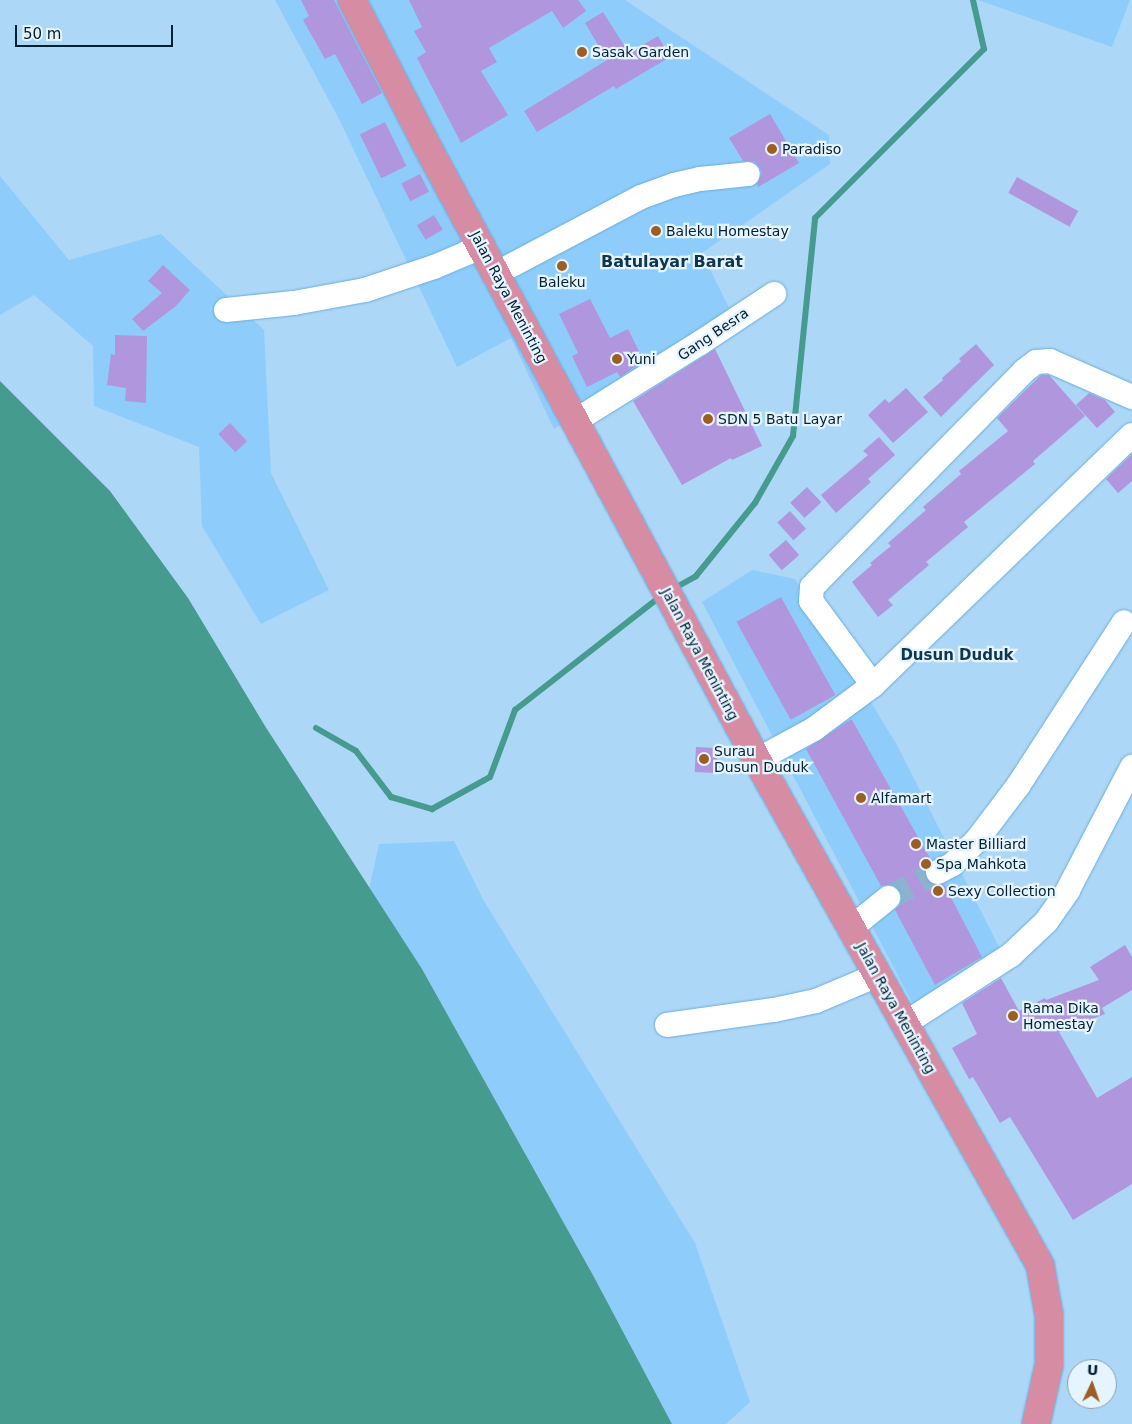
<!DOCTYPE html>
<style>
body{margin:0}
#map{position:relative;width:1132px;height:1424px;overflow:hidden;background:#add7f6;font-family:"DejaVu Sans",sans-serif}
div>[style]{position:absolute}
.built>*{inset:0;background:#8ecdfb}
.water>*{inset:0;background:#459b8d}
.stream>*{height:6px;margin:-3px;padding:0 3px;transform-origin:3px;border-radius:3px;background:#459b8d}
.building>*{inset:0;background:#b096dd;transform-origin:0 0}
.minor-tunnel>*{height:24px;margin-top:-12px;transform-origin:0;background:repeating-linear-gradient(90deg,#8bb3cf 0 24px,transparent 0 36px)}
.roads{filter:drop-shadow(0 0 1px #66aee1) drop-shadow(0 0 1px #66aee1)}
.minor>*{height:24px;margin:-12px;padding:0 12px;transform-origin:12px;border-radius:12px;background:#fff}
.highway>*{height:28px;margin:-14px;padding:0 14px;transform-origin:14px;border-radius:14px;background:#d68ca2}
.dots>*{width:14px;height:14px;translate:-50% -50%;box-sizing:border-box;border:2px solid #e6f4ff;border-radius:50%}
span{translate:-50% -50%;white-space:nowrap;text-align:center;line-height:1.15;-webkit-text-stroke:4.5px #e6f4ff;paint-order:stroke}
.poi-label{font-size:14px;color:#022134}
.left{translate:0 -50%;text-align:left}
.street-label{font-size:14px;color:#022134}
.neighbourhood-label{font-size:15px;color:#0e364f;font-weight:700}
.quarter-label{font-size:16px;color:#0e364f;font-weight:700}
.north{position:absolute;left:1067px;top:1359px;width:50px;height:50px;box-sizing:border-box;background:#e6f4ff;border:1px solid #8ba0ae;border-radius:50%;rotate:3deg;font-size:14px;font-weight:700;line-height:20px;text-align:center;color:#022134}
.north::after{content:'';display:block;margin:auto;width:18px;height:22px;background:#9c5f23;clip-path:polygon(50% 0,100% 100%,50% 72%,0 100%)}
.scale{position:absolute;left:15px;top:25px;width:158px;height:22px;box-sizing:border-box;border:2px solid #022134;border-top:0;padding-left:6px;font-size:15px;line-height:18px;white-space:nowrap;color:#022134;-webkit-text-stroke:4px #e6f4ff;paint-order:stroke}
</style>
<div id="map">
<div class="built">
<i style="clip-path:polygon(275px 0,625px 0,829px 135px,830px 164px,702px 253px,732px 314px,554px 429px,511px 338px,457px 367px,339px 119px)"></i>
<i style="clip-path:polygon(978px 0,1130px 0,1112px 47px)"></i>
<i style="clip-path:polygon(0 176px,69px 260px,161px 234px,264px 330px,271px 473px,329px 590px,261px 624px,202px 526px,199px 447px,94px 406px,93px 346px,34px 295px,0 315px)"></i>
<i style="clip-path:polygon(752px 570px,795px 579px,897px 745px,1003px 955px,914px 1006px,702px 602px)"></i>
<i style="clip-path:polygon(454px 841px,484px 901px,695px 1243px,750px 1402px,726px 1424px,672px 1424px,594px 1277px,422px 969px,369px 889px,379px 844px)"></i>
</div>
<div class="water">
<i style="clip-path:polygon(0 381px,110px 491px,188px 598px,265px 726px,422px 969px,594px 1277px,672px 1424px,0 1424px)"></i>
</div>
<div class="stream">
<i style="left:673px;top:589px;width:26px;rotate:-29deg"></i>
<i style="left:696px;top:576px;width:94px;rotate:-51.1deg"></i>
<i style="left:755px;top:503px;width:77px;rotate:-60.4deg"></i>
<i style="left:793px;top:436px;width:219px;rotate:-84.2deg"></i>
<i style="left:815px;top:218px;width:239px;rotate:-45deg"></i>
<i style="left:984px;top:49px;width:50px;rotate:-102.7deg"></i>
<i style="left:316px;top:728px;width:46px;rotate:29.9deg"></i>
<i style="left:356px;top:751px;width:58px;rotate:52.7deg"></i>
<i style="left:391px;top:797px;width:43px;rotate:16.3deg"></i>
<i style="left:432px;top:809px;width:66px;rotate:-28.9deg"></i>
<i style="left:490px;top:777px;width:72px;rotate:-69.5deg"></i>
<i style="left:515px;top:710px;width:187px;rotate:-38deg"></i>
</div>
<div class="building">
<i style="clip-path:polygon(301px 0,334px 0,382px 93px,362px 104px,335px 54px,325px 59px,303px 20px,309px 16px)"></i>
<i style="clip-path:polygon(409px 0,578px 0,586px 11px,563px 28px,552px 11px,489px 48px,497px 62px,481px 71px,508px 115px,461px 143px,417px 58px,426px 52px,414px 31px,422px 27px)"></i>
<i style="clip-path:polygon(603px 12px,629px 53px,658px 36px,670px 57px,616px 89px,614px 86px,537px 132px,524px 111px,607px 60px,585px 23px)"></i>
<i style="clip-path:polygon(770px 114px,799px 163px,758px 187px,757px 184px,762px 173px,759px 166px,753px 161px,743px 161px,729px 138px)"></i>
<i style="left:385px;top:122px;width:49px;height:28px;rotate:64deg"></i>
<i style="left:420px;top:174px;width:20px;height:21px;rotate:63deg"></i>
<i style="left:1017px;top:177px;width:70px;height:18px;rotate:29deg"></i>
<i style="left:434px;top:215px;width:17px;height:20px;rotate:59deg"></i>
<i style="clip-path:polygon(163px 265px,190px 290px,176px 306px,143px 331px,132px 319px,162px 293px,148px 281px)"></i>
<i style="clip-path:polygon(590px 299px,610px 338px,628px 329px,644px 361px,620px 377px,617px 372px,587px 387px,572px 356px,578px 353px,559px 314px)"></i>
<i style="clip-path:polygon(115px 335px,147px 336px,146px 403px,125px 401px,126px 388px,107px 385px,111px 354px,115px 355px)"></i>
<i style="clip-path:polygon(976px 344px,994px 365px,941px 417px,923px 397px,943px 380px,942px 378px,961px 361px,959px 359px)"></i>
<i style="clip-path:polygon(715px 349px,762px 446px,732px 460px,731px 458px,682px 485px,633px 401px)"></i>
<i style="clip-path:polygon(1041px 375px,1049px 375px,1085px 416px,1033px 461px,1035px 464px,964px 522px,968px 527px,926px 562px,929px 565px,888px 600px,893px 605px,878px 617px,852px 582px,872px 565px,870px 563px,891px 546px,888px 543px,926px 510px,923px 507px,961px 474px,959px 471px,1008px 431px,997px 418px)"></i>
<i style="clip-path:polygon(906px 388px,928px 412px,893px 443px,868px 415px,885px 399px,889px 403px)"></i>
<i style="clip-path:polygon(1089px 393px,1105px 400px,1115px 412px,1097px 428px,1076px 405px)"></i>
<i style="left:230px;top:423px;width:25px;height:16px;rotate:47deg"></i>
<i style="clip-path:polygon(879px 437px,895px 455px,868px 479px,871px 482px,836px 513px,821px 495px,868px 455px,863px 451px)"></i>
<i style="clip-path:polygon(1132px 454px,1132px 481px,1118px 493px,1106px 479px)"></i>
<i style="left:807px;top:487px;width:21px;height:23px;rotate:47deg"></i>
<i style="left:790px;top:511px;width:24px;height:17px;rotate:48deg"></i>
<i style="left:786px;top:540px;width:20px;height:23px;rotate:49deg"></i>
<i style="left:781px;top:597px;width:112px;height:51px;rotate:61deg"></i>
<i style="clip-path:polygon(850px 720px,852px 720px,931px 860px,924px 871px,926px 879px,937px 886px,944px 884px,982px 957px,935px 985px,895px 910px,901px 902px,899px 890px,892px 885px,881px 886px,806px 749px)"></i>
<i style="left:696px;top:747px;width:22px;height:25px;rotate:3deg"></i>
<i style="clip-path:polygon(1125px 945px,1132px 957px,1132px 990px,1102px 1008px,1105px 1014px,1059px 1032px,1097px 1098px,1132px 1077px,1132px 1184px,1073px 1220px,1010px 1117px,1000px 1123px,973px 1077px,969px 1079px,952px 1048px,977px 1034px,962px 1003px,1001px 978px,1019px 1011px,1045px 998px,1046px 1000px,1099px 980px,1090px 967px)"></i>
</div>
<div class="minor-tunnel">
<i style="left:888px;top:898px;width:56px;rotate:-27.5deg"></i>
</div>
<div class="roads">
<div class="minor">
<i style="left:497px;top:273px;width:163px;rotate:-27.8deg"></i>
<i style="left:641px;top:197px;width:35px;rotate:-20deg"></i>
<i style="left:674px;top:185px;width:27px;rotate:-13deg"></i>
<i style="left:700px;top:179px;width:48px;rotate:-5.9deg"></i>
<i style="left:226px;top:310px;width:68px;rotate:-5.9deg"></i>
<i style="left:294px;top:303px;width:72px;rotate:-10.4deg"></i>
<i style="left:365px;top:290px;width:73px;rotate:-18.4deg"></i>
<i style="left:434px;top:267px;width:36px;rotate:-23deg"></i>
<i style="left:467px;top:253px;width:17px;rotate:-40deg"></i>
<i style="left:575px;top:421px;width:147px;rotate:-32deg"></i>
<i style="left:700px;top:343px;width:89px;rotate:-33.5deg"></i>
<i style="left:873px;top:685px;width:104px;rotate:-126.4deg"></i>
<i style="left:811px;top:601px;width:14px;rotate:-86deg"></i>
<i style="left:812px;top:587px;width:7px;rotate:-45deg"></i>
<i style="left:817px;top:582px;width:296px;rotate:-45.5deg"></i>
<i style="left:1024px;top:371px;width:15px;rotate:-37deg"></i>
<i style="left:1036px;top:362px;width:14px;rotate:-4deg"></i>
<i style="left:1050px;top:361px;width:90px;rotate:23.7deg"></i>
<i style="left:757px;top:760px;width:65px;rotate:-28.5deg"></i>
<i style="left:814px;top:729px;width:74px;rotate:-36.7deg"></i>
<i style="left:873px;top:685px;width:360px;rotate:-44deg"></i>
<i style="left:938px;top:872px;width:17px;rotate:-28deg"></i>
<i style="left:953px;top:864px;width:34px;rotate:-45deg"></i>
<i style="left:977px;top:840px;width:68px;rotate:-52.8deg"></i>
<i style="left:1018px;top:786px;width:195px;rotate:-57.1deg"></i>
<i style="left:851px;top:928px;width:48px;rotate:-39deg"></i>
<i style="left:904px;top:1024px;width:127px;rotate:-32.8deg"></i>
<i style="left:1011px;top:955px;width:48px;rotate:-43.3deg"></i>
<i style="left:1046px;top:922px;width:39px;rotate:-55deg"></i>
<i style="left:1068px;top:890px;width:139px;rotate:-62.5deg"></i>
<i style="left:667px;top:1025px;width:108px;rotate:-8deg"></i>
<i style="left:774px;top:1010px;width:43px;rotate:-12.1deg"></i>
<i style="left:816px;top:1001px;width:67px;rotate:-22.8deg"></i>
</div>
<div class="highway">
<i style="left:352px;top:0;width:164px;rotate:62.8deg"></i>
<i style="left:427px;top:146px;width:697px;rotate:61.74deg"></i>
<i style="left:757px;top:760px;width:579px;rotate:60.73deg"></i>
<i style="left:1040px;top:1265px;width:51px;rotate:79.8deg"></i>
<i style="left:1049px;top:1315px;width:50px;rotate:90deg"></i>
<i style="left:1049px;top:1365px;width:60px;rotate:102.4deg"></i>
</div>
</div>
<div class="dots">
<i style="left:582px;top:52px;background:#9c5f23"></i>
<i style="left:772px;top:149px;background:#9c5f23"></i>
<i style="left:656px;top:231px;background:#9c5f23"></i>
<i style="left:562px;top:266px;background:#9c5f23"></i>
<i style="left:617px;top:359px;background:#9c5f23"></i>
<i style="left:708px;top:419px;background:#9c5f23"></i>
<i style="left:704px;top:759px;background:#9c5f23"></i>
<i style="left:861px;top:798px;background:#9c5f23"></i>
<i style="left:916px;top:844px;background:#9c5f23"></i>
<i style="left:926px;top:864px;background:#9c5f23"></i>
<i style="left:938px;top:891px;background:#9c5f23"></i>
<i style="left:1013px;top:1016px;background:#9c5f23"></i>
</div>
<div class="poi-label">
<span class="left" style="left:592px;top:52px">Sasak Garden</span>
<span class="left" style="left:782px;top:149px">Paradiso</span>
<span class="left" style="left:666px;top:231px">Baleku Homestay</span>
<span style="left:562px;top:282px">Baleku</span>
<span class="left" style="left:627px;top:359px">Yuni</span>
<span class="left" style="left:718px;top:419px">SDN 5 Batu Layar</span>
<span class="left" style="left:714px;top:759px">Surau<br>Dusun Duduk</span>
<span class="left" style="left:871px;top:798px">Alfamart</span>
<span class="left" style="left:926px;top:844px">Master Billiard</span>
<span class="left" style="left:936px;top:864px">Spa Mahkota</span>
<span class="left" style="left:948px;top:891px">Sexy Collection</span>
<span class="left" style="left:1023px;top:1016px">Rama Dika<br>Homestay</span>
</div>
<div class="street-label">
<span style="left:509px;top:297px;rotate:62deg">Jalan Raya Meninting</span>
<span style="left:713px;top:334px;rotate:-34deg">Gang Besra</span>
<span style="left:700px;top:654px;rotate:62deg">Jalan Raya Meninting</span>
<span style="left:896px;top:1008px;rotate:61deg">Jalan Raya Meninting</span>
</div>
<div class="neighbourhood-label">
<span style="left:957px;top:656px">Dusun Duduk</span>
</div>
<div class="quarter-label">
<span style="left:672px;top:262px">Batulayar Barat</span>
</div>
<div class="north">U</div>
<div class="scale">50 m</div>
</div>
